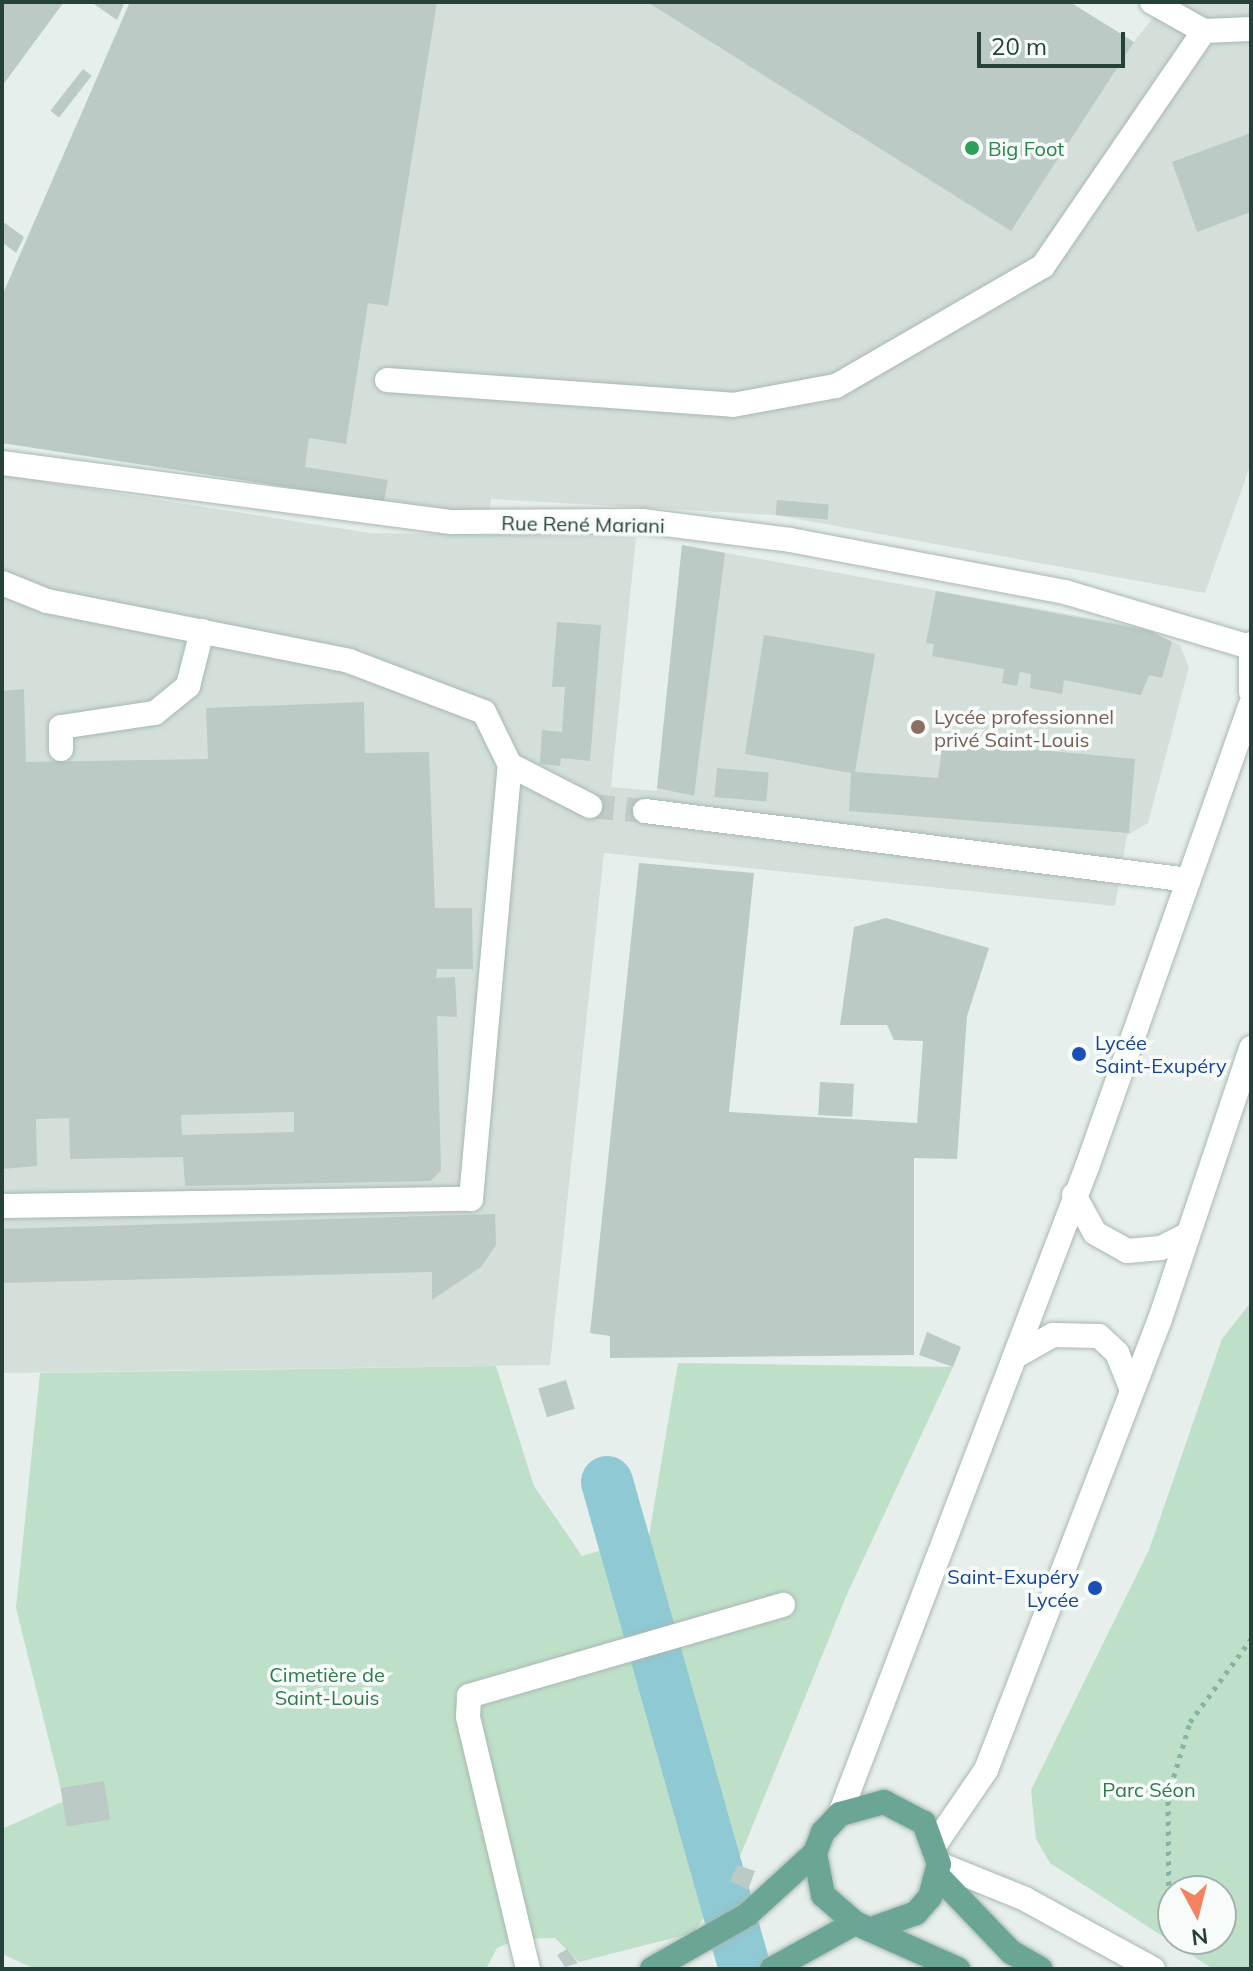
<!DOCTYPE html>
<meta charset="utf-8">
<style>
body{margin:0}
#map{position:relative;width:1253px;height:1971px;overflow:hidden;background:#e6efeb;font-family:Mulish,sans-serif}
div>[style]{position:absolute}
.built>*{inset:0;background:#d4dfda}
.green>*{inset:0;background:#bfe0c8}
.canal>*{height:52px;margin:-26px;padding:0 26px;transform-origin:26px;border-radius:26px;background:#8ec9d4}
.building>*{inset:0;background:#bbcac4;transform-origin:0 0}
.minor-tunnel>*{height:24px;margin-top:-12px;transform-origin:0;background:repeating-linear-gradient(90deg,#bfccc8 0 24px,transparent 0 36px)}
.path>*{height:5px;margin-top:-2.5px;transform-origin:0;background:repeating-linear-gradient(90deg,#86b3a5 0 4px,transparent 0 10px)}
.roads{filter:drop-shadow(0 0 2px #a8b8b2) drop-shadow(0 0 2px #a8b8b2)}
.minor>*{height:24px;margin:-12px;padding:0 12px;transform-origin:12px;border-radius:12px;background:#fff}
.major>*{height:24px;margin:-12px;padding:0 12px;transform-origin:12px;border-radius:12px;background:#6aa596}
.dots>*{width:22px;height:22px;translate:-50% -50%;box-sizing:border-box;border:4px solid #f7fbf9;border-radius:50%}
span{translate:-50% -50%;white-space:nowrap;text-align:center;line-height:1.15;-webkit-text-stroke:7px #f7fbf9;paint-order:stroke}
.leisure-label{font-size:20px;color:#27864d}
.left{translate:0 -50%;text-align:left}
.street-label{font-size:20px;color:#24423a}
.education-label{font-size:20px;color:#785e54}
.transit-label{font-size:20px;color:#164399}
.right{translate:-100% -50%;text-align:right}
.park-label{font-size:20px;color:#2d7a4b}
.frame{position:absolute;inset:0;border:4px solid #24423a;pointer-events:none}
.north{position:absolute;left:1157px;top:1875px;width:80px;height:80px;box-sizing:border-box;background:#f7fbf9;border:2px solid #a3b1ad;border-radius:50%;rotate:173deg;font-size:22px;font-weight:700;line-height:32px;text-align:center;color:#24423a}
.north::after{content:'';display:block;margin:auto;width:28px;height:36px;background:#f4845f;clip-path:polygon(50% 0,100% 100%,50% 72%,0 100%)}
.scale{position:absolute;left:977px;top:32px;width:148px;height:36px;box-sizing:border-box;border:4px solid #24423a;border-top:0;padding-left:10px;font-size:24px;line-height:28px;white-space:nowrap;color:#24423a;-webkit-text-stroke:6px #f7fbf9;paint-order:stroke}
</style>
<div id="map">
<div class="built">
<i style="clip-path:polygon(130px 2px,647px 2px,745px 64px,1134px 42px,1165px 2px,1251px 2px,1251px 463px,1205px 593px,775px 515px,491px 499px,489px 516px,477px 515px,2px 443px,2px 296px)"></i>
<i style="clip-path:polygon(2px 475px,370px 533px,636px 537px,611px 787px,657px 791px,682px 545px,1140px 627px,1180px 645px,1189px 667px,1148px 823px,1127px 835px,1115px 906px,604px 853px,550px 1365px,2px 1373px)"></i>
</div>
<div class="green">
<i style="clip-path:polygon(evenodd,1251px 1302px,1251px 1969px,1213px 1969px,1050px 1863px,1036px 1839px,1031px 1790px,1149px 1550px,1222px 1339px,1251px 1302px,1173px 1891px,1221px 1891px,1221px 1939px,1173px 1939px,1173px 1891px)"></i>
<i style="clip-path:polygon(678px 1363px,953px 1367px,848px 1592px,730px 1881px,693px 1933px,579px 1962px,555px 1938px,518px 1939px,497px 1948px,486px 1969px,35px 1969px,2px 1954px,2px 1829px,64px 1801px,16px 1608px,40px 1373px,496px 1366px,534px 1486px,582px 1556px,649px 1536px)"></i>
</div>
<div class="canal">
<i style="left:607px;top:1482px;width:506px;rotate:74.18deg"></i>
</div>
<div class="building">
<i style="clip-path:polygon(2px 2px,64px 2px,2px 86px)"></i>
<i style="clip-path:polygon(91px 2px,121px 2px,124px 4px,117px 20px)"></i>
<i style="clip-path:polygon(130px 2px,437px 2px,388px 306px,368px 303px,346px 444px,309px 438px,305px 467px,388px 480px,384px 502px,2px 443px,2px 296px)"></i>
<i style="clip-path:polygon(647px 2px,1070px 2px,1134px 42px,1011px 231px)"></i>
<i style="left:83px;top:69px;width:11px;height:53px;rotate:38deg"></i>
<i style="clip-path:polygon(1251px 133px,1251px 212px,1197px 232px,1172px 162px)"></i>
<i style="clip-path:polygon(2px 221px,24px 237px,16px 253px,2px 242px)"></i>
<i style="left:777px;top:500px;width:52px;height:15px;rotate:5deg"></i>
<i style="clip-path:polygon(682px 545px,725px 553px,694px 796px,657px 788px)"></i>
<i style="clip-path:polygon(936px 591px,1151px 631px,1172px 642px,1162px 678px,1149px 675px,1141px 695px,1064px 680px,1062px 694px,1030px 688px,1031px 674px,1020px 672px,1017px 686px,1002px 683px,1004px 669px,932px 656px,934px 644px,926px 643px)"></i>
<i style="clip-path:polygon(557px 622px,601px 625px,590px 761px,561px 758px,560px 766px,540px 764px,542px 730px,562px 732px,565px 687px,552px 687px)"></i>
<i style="clip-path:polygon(764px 635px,875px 654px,855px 772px,938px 778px,943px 741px,1135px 759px,1129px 833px,849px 811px,851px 773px,745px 754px)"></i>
<i style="clip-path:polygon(evenodd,24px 689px,26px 762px,208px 759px,206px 708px,364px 702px,365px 753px,429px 752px,435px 908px,472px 908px,473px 969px,437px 969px,436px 978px,455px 977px,457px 1017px,437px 1016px,441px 1171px,430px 1181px,185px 1186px,183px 1157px,70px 1159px,69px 1118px,36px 1119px,37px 1166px,2px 1169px,2px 691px,24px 689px,294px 1112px,294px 1132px,182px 1135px,181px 1115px,294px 1112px)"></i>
<i style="left:717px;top:768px;width:52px;height:29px;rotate:5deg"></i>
<i style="clip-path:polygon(639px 863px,754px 873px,729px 1112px,917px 1123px,923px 1041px,894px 1040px,887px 1025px,840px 1025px,854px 927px,886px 918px,989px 948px,967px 1016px,957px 1159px,914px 1158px,914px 1355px,610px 1358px,610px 1336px,590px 1333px)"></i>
<i style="left:820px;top:1082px;width:34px;height:33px;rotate:3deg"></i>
<i style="clip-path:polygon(495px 1214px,496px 1245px,481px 1267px,432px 1300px,432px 1272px,2px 1283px,2px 1229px)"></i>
<i style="clip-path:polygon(927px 1332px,961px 1347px,953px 1367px,919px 1355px)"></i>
<i style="left:566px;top:1380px;width:30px;height:29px;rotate:73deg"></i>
<i style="left:104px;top:1781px;width:39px;height:44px;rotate:81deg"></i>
<i style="clip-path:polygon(737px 1865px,755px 1871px,748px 1890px,730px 1881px)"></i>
<i style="clip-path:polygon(567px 1949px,578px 1963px,565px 1967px,557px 1955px)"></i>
</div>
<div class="minor-tunnel">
<i style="left:590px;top:806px;width:55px;rotate:5.2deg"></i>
</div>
<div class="path">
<i style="left:1169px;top:1935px;width:139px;rotate:-90.4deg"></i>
<i style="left:1168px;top:1796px;width:77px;rotate:-73.4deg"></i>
<i style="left:1190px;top:1722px;width:103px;rotate:-53.7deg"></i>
</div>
<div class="roads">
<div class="minor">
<i style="left:1152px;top:2px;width:60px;rotate:29.1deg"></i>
<i style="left:1204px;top:31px;width:47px;rotate:-2.4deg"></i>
<i style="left:387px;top:380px;width:347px;rotate:4.1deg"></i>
<i style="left:733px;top:405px;width:105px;rotate:-10.5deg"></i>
<i style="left:836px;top:386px;width:239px;rotate:-30.1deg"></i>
<i style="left:1043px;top:266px;width:285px;rotate:-55.6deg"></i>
<i style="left:2px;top:463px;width:453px;rotate:7.5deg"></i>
<i style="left:451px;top:522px;width:191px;rotate:-0.3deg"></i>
<i style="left:642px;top:521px;width:149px;rotate:7.3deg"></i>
<i style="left:790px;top:540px;width:280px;rotate:10.7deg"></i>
<i style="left:1065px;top:592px;width:192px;rotate:16.6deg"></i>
<i style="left:2px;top:583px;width:48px;rotate:21.8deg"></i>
<i style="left:47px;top:601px;width:308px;rotate:11.2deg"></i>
<i style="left:349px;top:661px;width:144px;rotate:20.7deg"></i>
<i style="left:484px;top:712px;width:59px;rotate:63.9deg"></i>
<i style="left:510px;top:765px;width:90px;rotate:27.1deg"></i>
<i style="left:1251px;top:644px;width:48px;rotate:90deg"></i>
<i style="left:61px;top:749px;width:22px;rotate:-90deg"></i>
<i style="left:61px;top:727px;width:95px;rotate:-8.5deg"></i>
<i style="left:155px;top:713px;width:43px;rotate:-39.3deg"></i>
<i style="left:188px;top:686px;width:57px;rotate:-75.7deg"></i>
<i style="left:645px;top:811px;width:548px;rotate:7.23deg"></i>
<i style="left:1074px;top:1195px;width:43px;rotate:61.1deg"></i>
<i style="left:1095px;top:1233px;width:37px;rotate:29deg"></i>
<i style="left:1127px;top:1251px;width:34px;rotate:-5deg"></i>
<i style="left:1161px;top:1248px;width:30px;rotate:-27deg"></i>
<i style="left:2px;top:1206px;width:469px;rotate:-0.9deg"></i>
<i style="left:471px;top:1199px;width:436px;rotate:-84.9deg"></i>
<i style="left:1016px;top:1356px;width:43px;rotate:-29.6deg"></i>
<i style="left:1053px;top:1335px;width:46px;rotate:1.2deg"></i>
<i style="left:1099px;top:1336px;width:25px;rotate:43deg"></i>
<i style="left:1117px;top:1353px;width:40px;rotate:68deg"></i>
<i style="left:840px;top:1814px;width:693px;rotate:-69.11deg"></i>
<i style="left:1087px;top:1167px;width:490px;rotate:-70.5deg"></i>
<i style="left:936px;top:1843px;width:88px;rotate:-55.6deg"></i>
<i style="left:986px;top:1770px;width:483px;rotate:-68.9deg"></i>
<i style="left:1160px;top:1319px;width:286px;rotate:-71.4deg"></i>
<i style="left:939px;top:1864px;width:93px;rotate:22.1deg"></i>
<i style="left:1025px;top:1899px;width:146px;rotate:28.7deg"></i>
<i style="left:528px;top:1969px;width:259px;rotate:-103.4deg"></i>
<i style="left:468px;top:1717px;width:21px;rotate:-87deg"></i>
<i style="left:469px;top:1696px;width:327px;rotate:-16.2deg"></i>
</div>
<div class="major">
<i style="left:939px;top:1877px;width:104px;rotate:46.2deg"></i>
<i style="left:1011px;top:1952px;width:34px;rotate:30deg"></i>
<i style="left:877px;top:1927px;width:41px;rotate:-19.7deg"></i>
<i style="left:916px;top:1913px;width:21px;rotate:-49deg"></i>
<i style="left:930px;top:1897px;width:34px;rotate:-75deg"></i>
<i style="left:939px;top:1864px;width:44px;rotate:-110.1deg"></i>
<i style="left:924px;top:1823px;width:45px;rotate:-152.3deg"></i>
<i style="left:884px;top:1802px;width:46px;rotate:164.7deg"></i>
<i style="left:840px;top:1814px;width:25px;rotate:133deg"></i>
<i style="left:823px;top:1832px;width:22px;rotate:111deg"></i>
<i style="left:815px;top:1853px;width:43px;rotate:79.2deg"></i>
<i style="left:823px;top:1895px;width:43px;rotate:41.2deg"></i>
<i style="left:855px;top:1923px;width:113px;rotate:24.1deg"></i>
<i style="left:652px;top:1969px;width:109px;rotate:-29.6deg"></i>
<i style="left:747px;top:1915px;width:92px;rotate:-42.4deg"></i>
<i style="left:772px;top:1969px;width:95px;rotate:-29deg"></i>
</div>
</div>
<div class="dots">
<i style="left:972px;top:148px;background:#2e9e5b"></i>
<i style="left:918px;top:727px;background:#8d6e63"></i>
<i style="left:1079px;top:1054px;background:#1a4fb4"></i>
<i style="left:1095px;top:1588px;background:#1a4fb4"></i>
</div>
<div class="leisure-label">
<span class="left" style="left:988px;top:148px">Big Foot</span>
</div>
<div class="street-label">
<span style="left:583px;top:524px;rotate:1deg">Rue René Mariani</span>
</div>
<div class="education-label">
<span class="left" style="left:934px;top:728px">Lycée professionnel<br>privé Saint-Louis</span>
</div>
<div class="transit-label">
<span class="left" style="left:1095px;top:1054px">Lycée<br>Saint-Exupéry</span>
<span class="right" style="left:1079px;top:1588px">Saint-Exupéry<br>Lycée</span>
</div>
<div class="park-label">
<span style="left:327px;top:1686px">Cimetière de<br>Saint-Louis</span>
<span style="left:1149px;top:1789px">Parc Séon</span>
</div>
<div class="frame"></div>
<div class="north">N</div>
<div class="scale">20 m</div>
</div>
